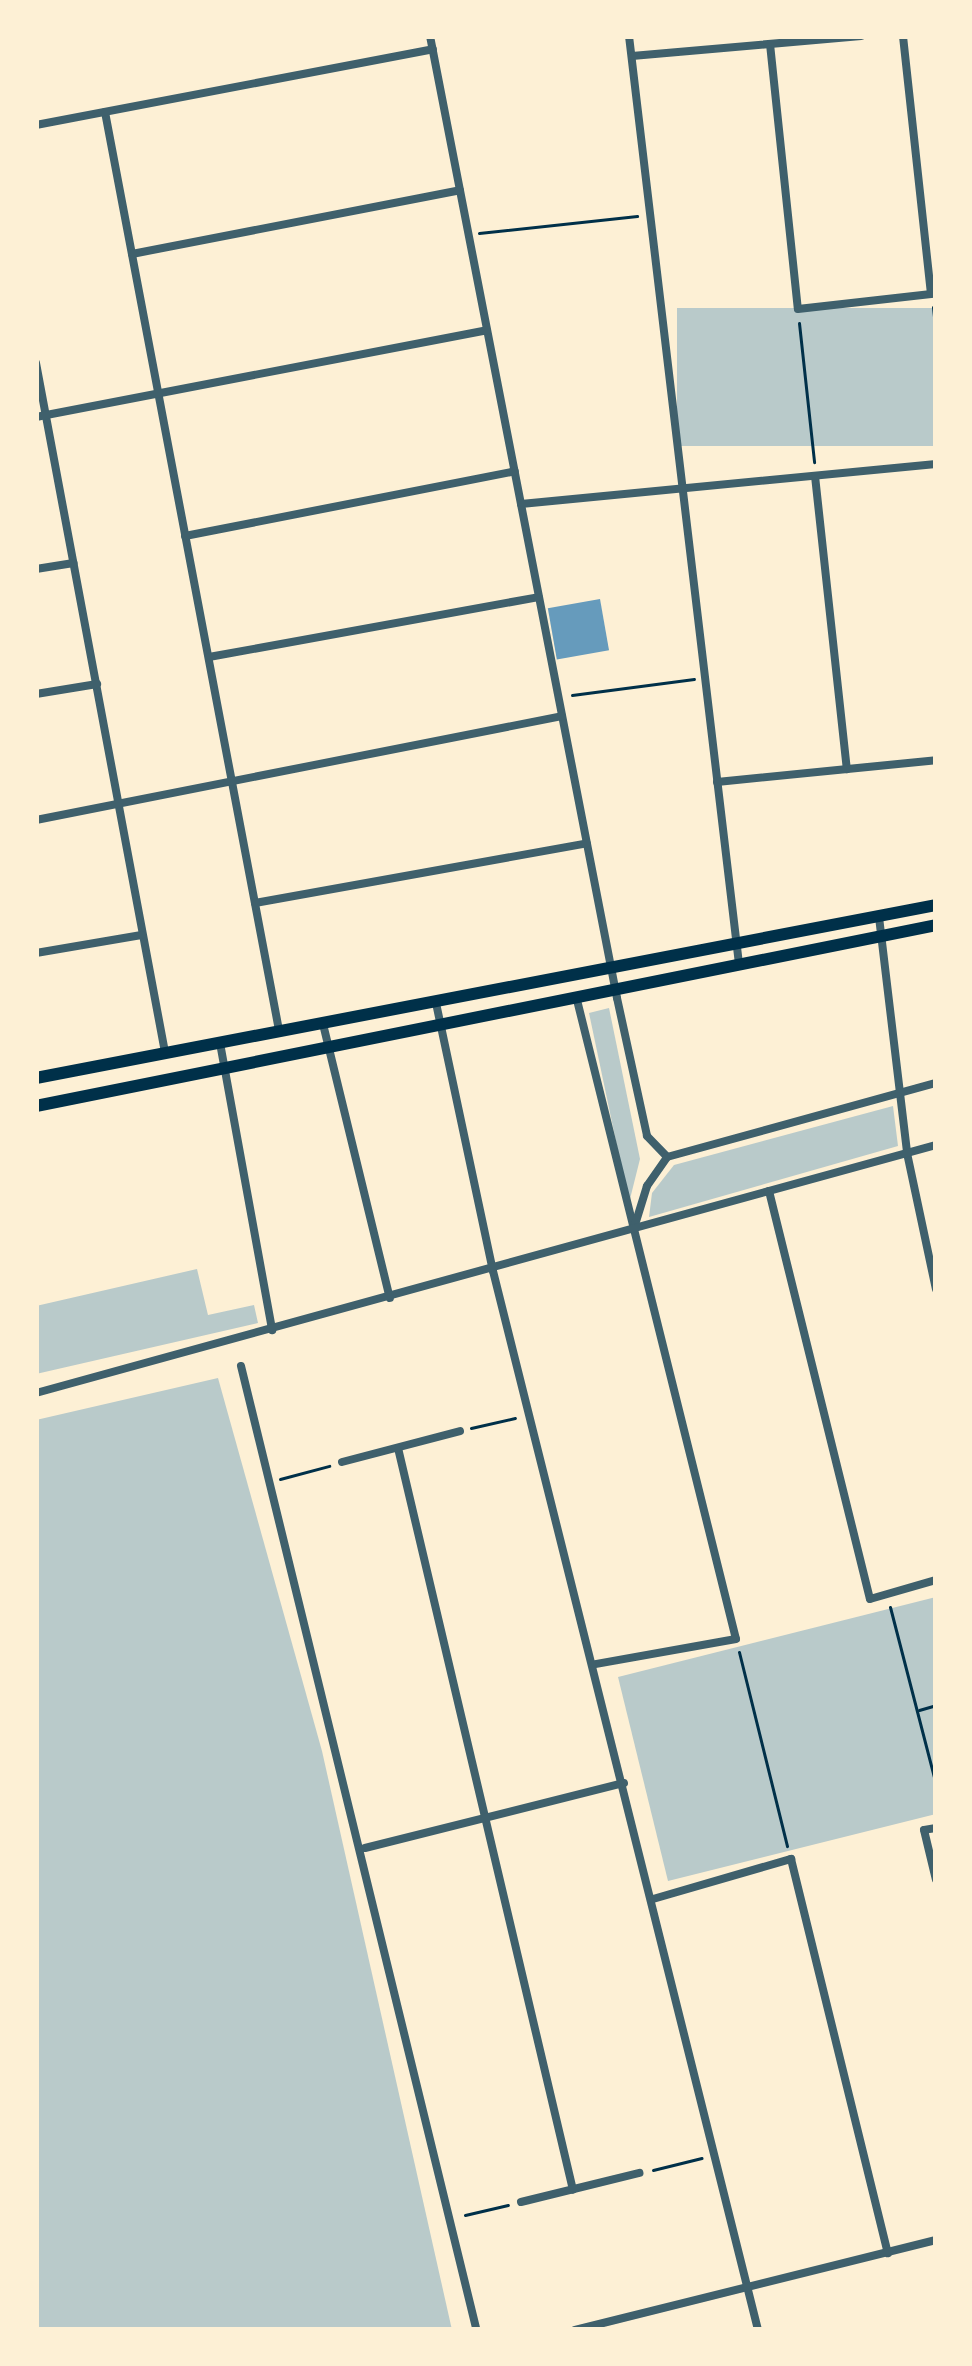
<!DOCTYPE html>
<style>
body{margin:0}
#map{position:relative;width:972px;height:2366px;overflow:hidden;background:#fdf0d5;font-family:"Exo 2",sans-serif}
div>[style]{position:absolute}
.green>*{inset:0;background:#b9caca;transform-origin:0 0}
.water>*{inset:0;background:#669bbc;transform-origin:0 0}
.path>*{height:3px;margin:-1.5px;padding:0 1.5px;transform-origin:1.5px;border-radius:1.5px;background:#003049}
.minor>*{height:8px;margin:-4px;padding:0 4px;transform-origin:4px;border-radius:4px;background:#3f606c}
.secondary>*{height:12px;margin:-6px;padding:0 6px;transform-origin:6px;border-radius:6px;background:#003049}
span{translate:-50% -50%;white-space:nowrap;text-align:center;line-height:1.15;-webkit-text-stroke:12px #fdf0d5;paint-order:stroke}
.frame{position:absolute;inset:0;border:39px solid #fdf0d5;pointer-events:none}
</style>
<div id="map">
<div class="green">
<i style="left:936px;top:308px;width:138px;height:259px;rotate:90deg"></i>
<i style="clip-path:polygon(609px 1008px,640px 1159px,629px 1203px,589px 1013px)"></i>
<i style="clip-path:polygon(893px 1106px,898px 1146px,649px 1217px,652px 1193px,674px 1165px)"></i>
<i style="clip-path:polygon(197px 1269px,208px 1315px,254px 1305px,258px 1323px,36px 1374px,36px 1306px)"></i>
<i style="clip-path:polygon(218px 1378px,322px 1751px,452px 2330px,36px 2330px,36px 1420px)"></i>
<i style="clip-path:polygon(936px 1597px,936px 1814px,668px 1881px,618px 1677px)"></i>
</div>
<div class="water">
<i style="left:600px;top:599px;width:52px;height:53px;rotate:80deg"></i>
</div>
<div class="path">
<i style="left:479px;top:233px;width:159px;rotate:-6.1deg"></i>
<i style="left:933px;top:307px;width:31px;rotate:84deg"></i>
<i style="left:799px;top:323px;width:140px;rotate:83.8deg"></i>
<i style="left:572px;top:695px;width:123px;rotate:-7.5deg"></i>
<i style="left:471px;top:1428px;width:45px;rotate:-12.8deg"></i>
<i style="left:280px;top:1479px;width:51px;rotate:-14.9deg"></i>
<i style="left:890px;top:1607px;width:184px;rotate:75.5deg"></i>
<i style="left:739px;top:1652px;width:200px;rotate:76.1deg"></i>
<i style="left:919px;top:1710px;width:18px;rotate:-16deg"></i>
<i style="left:653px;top:2170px;width:50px;rotate:-13.8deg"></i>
<i style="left:465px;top:2215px;width:44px;rotate:-13.1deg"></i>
</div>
<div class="minor">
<i style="left:430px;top:36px;width:980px;rotate:79deg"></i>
<i style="left:617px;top:998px;width:141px;rotate:77.7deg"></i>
<i style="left:647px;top:1136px;width:29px;rotate:46deg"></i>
<i style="left:629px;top:36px;width:934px;rotate:83.24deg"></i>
<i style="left:770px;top:44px;width:266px;rotate:84deg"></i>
<i style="left:798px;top:309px;width:134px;rotate:-6.4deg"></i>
<i style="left:931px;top:294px;width:260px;rotate:-96.2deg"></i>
<i style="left:632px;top:56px;width:230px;rotate:-5deg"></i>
<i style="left:105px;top:112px;width:934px;rotate:79.27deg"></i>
<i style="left:36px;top:125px;width:404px;rotate:-10.8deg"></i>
<i style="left:132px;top:254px;width:334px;rotate:-11deg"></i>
<i style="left:36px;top:363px;width:701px;rotate:79.4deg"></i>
<i style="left:36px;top:417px;width:459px;rotate:-10.9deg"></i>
<i style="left:815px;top:476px;width:295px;rotate:83.8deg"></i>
<i style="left:521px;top:504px;width:417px;rotate:-5.5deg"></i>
<i style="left:185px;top:536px;width:336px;rotate:-11.1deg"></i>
<i style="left:36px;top:569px;width:38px;rotate:-9deg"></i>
<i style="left:209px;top:657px;width:335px;rotate:-10.3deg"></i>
<i style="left:36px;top:694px;width:62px;rotate:-9.3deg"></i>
<i style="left:717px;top:782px;width:220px;rotate:-5.7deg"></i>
<i style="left:36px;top:820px;width:536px;rotate:-11.18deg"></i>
<i style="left:255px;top:903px;width:337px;rotate:-10.2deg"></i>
<i style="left:879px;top:917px;width:238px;rotate:83.2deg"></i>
<i style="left:907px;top:1153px;width:139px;rotate:78deg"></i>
<i style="left:36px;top:953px;width:107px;rotate:-9.7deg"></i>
<i style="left:577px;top:1000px;width:658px;rotate:76.03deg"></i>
<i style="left:736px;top:1639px;width:143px;rotate:169.9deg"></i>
<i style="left:436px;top:1003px;width:274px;rotate:78deg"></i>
<i style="left:493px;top:1271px;width:1092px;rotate:75.95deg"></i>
<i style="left:323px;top:1024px;width:282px;rotate:76.3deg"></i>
<i style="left:220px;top:1043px;width:292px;rotate:79.7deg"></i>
<i style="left:667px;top:1157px;width:279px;rotate:-15.4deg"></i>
<i style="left:769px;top:1191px;width:420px;rotate:76.1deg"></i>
<i style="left:870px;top:1599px;width:69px;rotate:-16.1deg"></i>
<i style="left:634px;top:1228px;width:44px;rotate:-72.8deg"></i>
<i style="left:647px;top:1186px;width:35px;rotate:-55deg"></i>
<i style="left:241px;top:1366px;width:990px;rotate:76.27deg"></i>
<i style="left:36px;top:1393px;width:934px;rotate:-15.41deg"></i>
<i style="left:398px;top:1448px;width:762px;rotate:76.73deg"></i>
<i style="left:342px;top:1462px;width:122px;rotate:-14.7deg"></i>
<i style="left:936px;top:1828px;width:12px;rotate:171deg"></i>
<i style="left:924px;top:1830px;width:51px;rotate:76.5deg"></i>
<i style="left:365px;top:1848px;width:267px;rotate:-14.1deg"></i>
<i style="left:653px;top:1899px;width:144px;rotate:-16.2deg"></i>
<i style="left:791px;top:1859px;width:406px;rotate:76.2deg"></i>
<i style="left:521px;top:2202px;width:122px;rotate:-13.8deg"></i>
<i style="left:575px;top:2330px;width:372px;rotate:-14deg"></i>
</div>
<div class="secondary">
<i style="left:36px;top:1078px;width:916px;rotate:-10.88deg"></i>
<i style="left:36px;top:1106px;width:918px;rotate:-11.37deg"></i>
</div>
<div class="frame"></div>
</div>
